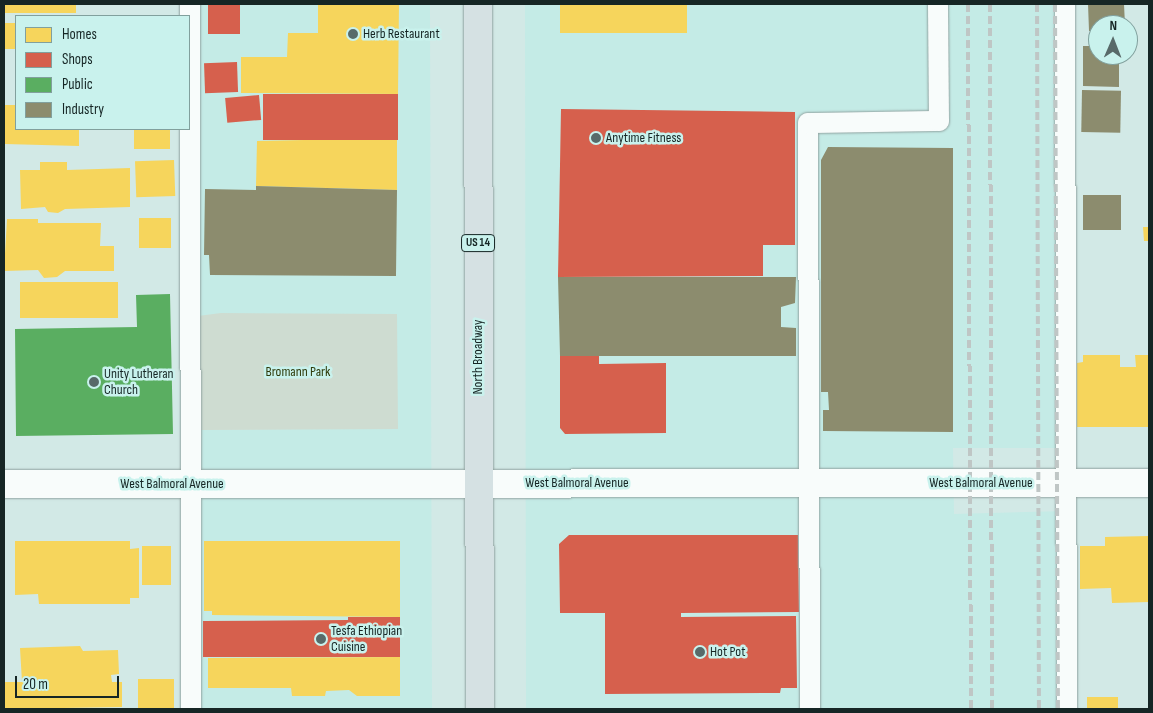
<!DOCTYPE html>
<style>
body{margin:0}
#map{position:relative;width:1153px;height:713px;overflow:hidden;background:#d2e9e6;font-family:"Sofia Sans Condensed",sans-serif}
div>[style]{position:absolute}
.built>*{inset:0;background:#c4ebe6}
.green>*{inset:0;background:#cedcd1}
.homes>*{inset:0;background:#f6d55c;transform-origin:0 0}
.shops>*{inset:0;background:#d6604d;transform-origin:0 0}
.public>*{inset:0;background:#5aae61}
.industry>*{inset:0;background:#8c8c6e;transform-origin:0 0}
.roads{filter:drop-shadow(0 0 1px #90a2a0) drop-shadow(0 0 1px #90a2a0)}
.lane>*{height:20px;margin:-10px;padding:0 10px;transform-origin:10px;border-radius:10px;background:#f8fcfb}
.street>*{height:28px;margin:-14px;padding:0 14px;transform-origin:14px;border-radius:14px;background:#f8fcfb}
.primary>*{height:28px;margin:-14px;padding:0 14px;transform-origin:14px;border-radius:14px;background:#d5e1e3}
.rail>*{height:4px;margin-top:-2px;transform-origin:0;background:repeating-linear-gradient(90deg,#bfc6c5 0 8px,transparent 0 12px)}
.dots>*{width:14px;height:14px;translate:-50% -50%;box-sizing:border-box;border:2px solid #c9f2ed;border-radius:50%}
span{translate:-50% -50%;white-space:nowrap;text-align:center;line-height:1.15;-webkit-text-stroke:5px #c9f2ed;paint-order:stroke}
.shield-label span{padding:1px 4px;background:#c9f2ed;border:1px solid;border-radius:4px;-webkit-text-stroke-width:0}
.shield-label{font-size:12px;color:#162625;font-weight:700}
.poi-label{font-size:14px;color:#162625}
.left{translate:0 -50%;text-align:left}
.street-label{font-size:14px;color:#162625}
.park-label{font-size:14px;color:#2e3a0a}
.frame{position:absolute;inset:0;border:5px solid #162625;pointer-events:none}
.legend{position:absolute;left:15px;top:15px;width:175px;height:115px;box-sizing:border-box;background:#c9f2ed;border:1px solid #81a09d;margin:0;padding:6px 9px;list-style:none;font-size:15px;color:#162625}
.legend li{display:flex;align-items:center;gap:10px;height:25px}
.legend b{width:25px;border:1px solid #81a09d}
.north{position:absolute;left:1088px;top:15px;width:50px;height:50px;box-sizing:border-box;background:#c9f2ed;border:1px solid #81a09d;border-radius:50%;rotate:1deg;font-size:14px;font-weight:700;line-height:20px;text-align:center;color:#162625}
.north::after{content:'';display:block;margin:auto;width:18px;height:22px;background:#586a69;clip-path:polygon(50% 0,100% 100%,50% 72%,0 100%)}
.scale{position:absolute;left:15px;top:676px;width:104px;height:22px;box-sizing:border-box;border:2px solid #162625;border-top:0;padding-left:6px;font-size:15px;line-height:18px;white-space:nowrap;color:#162625;-webkit-text-stroke:4px #c9f2ed;paint-order:stroke}
</style>
<div id="map">
<div class="built">
<i style="clip-path:polygon(194px 4px,430px 4px,432px 709px,194px 709px,200px 430px,398px 428px,198px 316px)"></i>
<i style="clip-path:polygon(525px 4px,1065px 4px,1066px 448px,953px 448px,954px 514px,1066px 511px,1067px 709px,526px 709px)"></i>
</div>
<div class="green">
<i style="clip-path:polygon(221px 313px,397px 314px,398px 429px,200px 430px,198px 316px)"></i>
</div>
<div class="homes">
<i style="left:4px;top:4px;width:72px;height:9px"></i>
<i style="clip-path:polygon(318px 4px,399px 4px,398px 94px,241px 93px,241px 57px,287px 57px,288px 33px,318px 33px)"></i>
<i style="left:560px;top:4px;width:127px;height:29px"></i>
<i style="left:16px;top:23px;width:26px;height:12px;rotate:90deg"></i>
<i style="clip-path:polygon(5px 105px,16px 105px,16px 129px,79px 129px,79px 146px,5px 144px)"></i>
<i style="left:134px;top:129px;width:36px;height:20px"></i>
<i style="clip-path:polygon(397px 138px,397px 190px,256px 186px,257px 141px)"></i>
<i style="left:174px;top:160px;width:36px;height:39px;rotate:88deg"></i>
<i style="clip-path:polygon(40px 162px,67px 162px,67px 170px,130px 168px,130px 207px,65px 209px,58px 213px,48px 212px,45px 207px,21px 209px,20px 170px,40px 170px)"></i>
<i style="left:139px;top:218px;width:32px;height:30px"></i>
<i style="clip-path:polygon(7px 219px,38px 219px,38px 223px,101px 223px,100px 246px,114px 246px,114px 271px,65px 271px,57px 277px,44px 278px,38px 270px,4px 271px)"></i>
<i style="clip-path:polygon(1143px 227px,1149px 227px,1149px 241px,1144px 241px)"></i>
<i style="left:20px;top:282px;width:98px;height:36px"></i>
<i style="clip-path:polygon(1083px 355px,1120px 355px,1120px 367px,1136px 367px,1135px 355px,1149px 355px,1149px 427px,1077px 427px,1077px 363px,1083px 362px)"></i>
<i style="clip-path:polygon(1149px 536px,1149px 602px,1112px 603px,1111px 588px,1080px 589px,1080px 546px,1105px 546px,1105px 537px)"></i>
<i style="clip-path:polygon(15px 541px,130px 541px,130px 549px,139px 548px,139px 598px,130px 598px,130px 604px,39px 604px,38px 594px,15px 595px)"></i>
<i style="clip-path:polygon(204px 541px,400px 541px,400px 617px,212px 615px,212px 611px,204px 611px)"></i>
<i style="left:142px;top:546px;width:29px;height:39px"></i>
<i style="clip-path:polygon(80px 646px,83px 651px,118px 650px,119px 674px,111px 675px,112px 682px,122px 682px,122px 707px,4px 709px,4px 682px,22px 682px,20px 648px)"></i>
<i style="clip-path:polygon(400px 657px,400px 696px,357px 696px,349px 690px,326px 691px,325px 696px,292px 696px,291px 688px,208px 688px,208px 658px)"></i>
<i style="left:138px;top:679px;width:36px;height:30px"></i>
<i style="left:1087px;top:697px;width:31px;height:12px"></i>
</div>
<div class="shops">
<i style="left:208px;top:4px;width:32px;height:30px"></i>
<i style="left:237px;top:62px;width:30px;height:33px;rotate:88deg"></i>
<i style="left:263px;top:94px;width:135px;height:46px"></i>
<i style="left:259px;top:95px;width:25px;height:34px;rotate:85deg"></i>
<i style="clip-path:polygon(561px 109px,795px 112px,795px 245px,763px 245px,763px 276px,558px 277px)"></i>
<i style="clip-path:polygon(560px 356px,599px 356px,599px 364px,666px 363px,666px 433px,565px 434px,560px 428px)"></i>
<i style="clip-path:polygon(569px 535px,798px 535px,799px 612px,681px 613px,681px 617px,796px 616px,797px 688px,781px 688px,780px 693px,605px 694px,605px 613px,560px 613px,559px 544px)"></i>
<i style="clip-path:polygon(348px 617px,400px 617px,400px 657px,203px 657px,203px 621px,348px 620px)"></i>
</div>
<div class="public">
<i style="clip-path:polygon(170px 294px,173px 434px,16px 436px,15px 329px,137px 327px,136px 295px)"></i>
</div>
<div class="industry">
<i style="clip-path:polygon(1088px 4px,1124px 4px,1125px 25px,1098px 25px,1098px 31px,1089px 31px)"></i>
<i style="clip-path:polygon(1083px 46px,1098px 46px,1098px 55px,1119px 55px,1119px 87px,1083px 86px)"></i>
<i style="left:1082px;top:90px;width:39px;height:42px;rotate:1deg"></i>
<i style="clip-path:polygon(828px 147px,953px 148px,953px 432px,823px 431px,823px 410px,829px 410px,828px 392px,821px 392px,821px 160px)"></i>
<i style="clip-path:polygon(256px 186px,397px 190px,396px 276px,210px 275px,209px 255px,204px 255px,205px 189px,256px 190px)"></i>
<i style="left:1083px;top:195px;width:38px;height:35px"></i>
<i style="clip-path:polygon(558px 277px,796px 277px,795px 303px,781px 307px,781px 327px,796px 328px,796px 356px,560px 356px)"></i>
</div>
<div class="roads">
<div class="lane">
<i style="left:190px;top:4px;width:705px;rotate:89.92deg"></i>
<i style="left:1065px;top:4px;width:705px;rotate:89.84deg"></i>
<i style="left:810px;top:709px;width:586px;rotate:-90.2deg"></i>
<i style="left:808px;top:123px;width:131px;rotate:-0.9deg"></i>
<i style="left:939px;top:121px;width:117px;rotate:-90.5deg"></i>
</div>
<div class="street">
<i style="left:4px;top:484px;width:1145px;rotate:-0.05deg"></i>
</div>
<div class="primary">
<i style="left:478px;top:4px;width:705px;rotate:89.84deg"></i>
</div>
</div>
<div class="rail">
<i style="left:968px;top:4px;width:705px;rotate:89.76deg"></i>
<i style="left:990px;top:4px;width:705px;rotate:89.84deg"></i>
<i style="left:1037px;top:4px;width:705px;rotate:89.84deg"></i>
<i style="left:1055px;top:4px;width:705px;rotate:89.76deg"></i>
</div>
<div class="dots">
<i style="left:353px;top:34px;background:#586a69"></i>
<i style="left:596px;top:138px;background:#586a69"></i>
<i style="left:94px;top:382px;background:#586a69"></i>
<i style="left:321px;top:639px;background:#586a69"></i>
<i style="left:700px;top:652px;background:#586a69"></i>
</div>
<div class="shield-label">
<span style="left:478px;top:243px">US 14</span>
</div>
<div class="poi-label">
<span class="left" style="left:363px;top:34px">Herb Restaurant</span>
<span class="left" style="left:606px;top:138px">Anytime Fitness</span>
<span class="left" style="left:104px;top:382px">Unity Lutheran<br>Church</span>
<span class="left" style="left:331px;top:639px">Tesfa Ethiopian<br>Cuisine</span>
<span class="left" style="left:710px;top:652px">Hot Pot</span>
</div>
<div class="street-label">
<span style="left:478px;top:357px;rotate:-90deg">North Broadway</span>
<span style="left:577px;top:483px">West Balmoral Avenue</span>
<span style="left:981px;top:483px">West Balmoral Avenue</span>
<span style="left:172px;top:484px">West Balmoral Avenue</span>
</div>
<div class="park-label">
<span style="left:298px;top:372px">Bromann Park</span>
</div>
<div class="frame"></div>
<ul class="legend">
<li><b style="height:14px;background:#f6d55c"></b>Homes</li>
<li><b style="height:14px;background:#d6604d"></b>Shops</li>
<li><b style="height:14px;background:#5aae61"></b>Public</li>
<li><b style="height:14px;background:#8c8c6e"></b>Industry</li>
</ul>
<div class="north">N</div>
<div class="scale">20 m</div>
</div>
